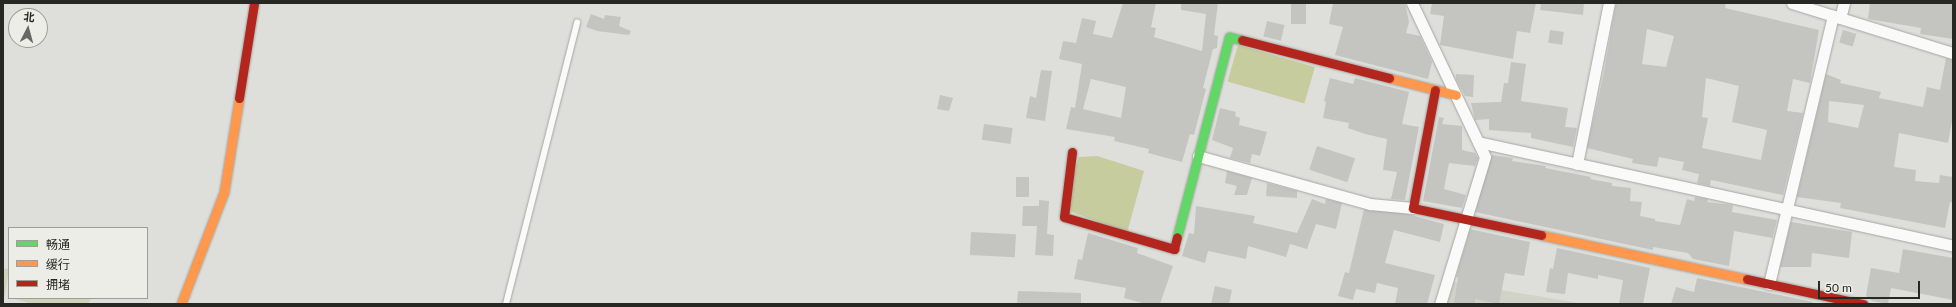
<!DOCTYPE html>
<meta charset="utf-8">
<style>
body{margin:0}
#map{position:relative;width:1956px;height:307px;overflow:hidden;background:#dedfda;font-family:Lato,"Noto Sans SC",sans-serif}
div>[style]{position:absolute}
.built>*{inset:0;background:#d1d3c9}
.green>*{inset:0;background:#cfd3bb;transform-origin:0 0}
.water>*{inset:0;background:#c6cc9d;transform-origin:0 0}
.building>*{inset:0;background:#c4c5c1;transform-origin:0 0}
.roads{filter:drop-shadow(0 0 1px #a5a6a2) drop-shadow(0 0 1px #a5a6a2)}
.lane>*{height:5.5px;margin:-2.75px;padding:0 2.75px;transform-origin:2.75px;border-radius:2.75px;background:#fafaf9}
.street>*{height:11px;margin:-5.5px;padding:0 5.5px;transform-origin:5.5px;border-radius:5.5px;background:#fafaf9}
.fast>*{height:9px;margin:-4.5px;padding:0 4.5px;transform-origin:4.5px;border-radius:4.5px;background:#63d668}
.slow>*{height:9px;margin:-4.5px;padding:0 4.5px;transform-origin:4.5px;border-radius:4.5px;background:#ff974d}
.jam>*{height:9px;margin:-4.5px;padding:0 4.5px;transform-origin:4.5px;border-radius:4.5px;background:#b3261e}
span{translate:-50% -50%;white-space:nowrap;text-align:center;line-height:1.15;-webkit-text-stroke:4px #ecede6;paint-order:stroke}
.frame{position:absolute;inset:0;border:4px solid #272724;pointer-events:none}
.legend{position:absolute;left:8px;top:227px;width:140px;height:72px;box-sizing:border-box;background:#ecede6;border:1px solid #9d9e98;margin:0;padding:5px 7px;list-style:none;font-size:12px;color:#272724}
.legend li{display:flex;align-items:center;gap:8px;height:20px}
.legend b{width:20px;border:1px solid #9d9e98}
.north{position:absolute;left:8px;top:8px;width:40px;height:40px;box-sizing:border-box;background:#ecede6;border:1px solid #9d9e98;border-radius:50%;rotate:6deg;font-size:11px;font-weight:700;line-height:16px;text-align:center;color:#272724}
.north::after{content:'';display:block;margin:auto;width:14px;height:18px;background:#676764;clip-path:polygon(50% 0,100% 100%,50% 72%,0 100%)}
.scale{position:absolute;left:1818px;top:281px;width:102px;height:18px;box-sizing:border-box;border:2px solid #272724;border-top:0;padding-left:5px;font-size:12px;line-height:14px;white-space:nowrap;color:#272724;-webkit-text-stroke:3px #ecede6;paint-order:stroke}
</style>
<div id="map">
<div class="built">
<i style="clip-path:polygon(1454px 282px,1584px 304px,1447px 304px)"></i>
</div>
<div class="green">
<i style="left:3px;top:268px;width:6px;height:27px;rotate:9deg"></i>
<i style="clip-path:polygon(12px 298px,91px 298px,88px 304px,32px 304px)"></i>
</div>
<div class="water">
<i style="left:1238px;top:45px;width:80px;height:38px;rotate:16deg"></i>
<i style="clip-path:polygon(1097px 156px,1144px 171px,1127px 233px,1070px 211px,1072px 180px,1079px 157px)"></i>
</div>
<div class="building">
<i style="clip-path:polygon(evenodd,1123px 3px,1156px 3px,1151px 27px,1156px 28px,1154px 37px,1202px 51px,1206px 14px,1181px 10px,1181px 3px,1218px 3px,1214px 35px,1218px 36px,1217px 48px,1213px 49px,1203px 88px,1206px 89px,1194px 135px,1190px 134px,1182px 162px,1148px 153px,1149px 149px,1114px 141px,1115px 137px,1066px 129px,1071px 107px,1075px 108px,1082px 64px,1059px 59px,1063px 41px,1076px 43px,1082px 18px,1096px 21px,1093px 34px,1112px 38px,1123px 3px,1091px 79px,1126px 87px,1121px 118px,1083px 109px,1091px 79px)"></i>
<i style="left:1291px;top:3px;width:15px;height:21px"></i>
<i style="clip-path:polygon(1333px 3px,1405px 3px,1409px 22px,1406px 33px,1420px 36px,1432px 62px,1428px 79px,1335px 55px,1343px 27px,1329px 24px)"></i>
<i style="clip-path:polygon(1432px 3px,1536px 3px,1530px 33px,1517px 31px,1513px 59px,1440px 45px,1444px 16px,1430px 14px)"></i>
<i style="clip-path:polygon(1541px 3px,1584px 3px,1583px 15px,1540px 10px)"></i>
<i style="clip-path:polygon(evenodd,1616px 3px,1726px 3px,1725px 8px,1819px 30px,1810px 83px,1793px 79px,1787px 111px,1803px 113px,1783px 195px,1711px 180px,1710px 186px,1697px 183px,1699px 174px,1682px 170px,1684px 162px,1659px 157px,1657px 167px,1632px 163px,1633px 159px,1587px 148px,1603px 77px,1616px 3px,1647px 29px,1674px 36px,1666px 67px,1642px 64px,1647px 29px,1616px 3px,1706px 78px,1739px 86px,1732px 122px,1767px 130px,1761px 160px,1702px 148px,1708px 118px,1702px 117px,1706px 78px)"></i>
<i style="clip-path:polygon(1870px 3px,1953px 3px,1953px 39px,1920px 34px,1921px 28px,1868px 19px)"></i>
<i style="clip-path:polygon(591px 14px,604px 19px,605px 15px,621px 17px,619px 26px,631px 31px,629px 35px,597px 31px,586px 27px)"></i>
<i style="left:1267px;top:21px;width:18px;height:16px;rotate:13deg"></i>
<i style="left:1550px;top:30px;width:14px;height:13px;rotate:8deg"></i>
<i style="left:1843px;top:30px;width:14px;height:13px;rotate:17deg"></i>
<i style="clip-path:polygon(evenodd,1946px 58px,1953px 60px,1953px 115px,1948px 143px,1899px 133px,1894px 167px,1916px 170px,1915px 181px,1939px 183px,1940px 175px,1953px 177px,1953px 203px,1950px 202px,1945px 228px,1840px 208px,1841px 203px,1797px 197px,1826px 74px,1841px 80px,1840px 83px,1881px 92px,1879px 98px,1923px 107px,1927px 87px,1940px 90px,1946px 58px,1829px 101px,1864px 105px,1858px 128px,1828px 122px,1829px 101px)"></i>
<i style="clip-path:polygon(1511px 62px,1526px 64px,1521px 101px,1568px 108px,1565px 127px,1577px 128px,1573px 147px,1531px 138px,1531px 133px,1489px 130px,1489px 119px,1475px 120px,1471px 103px,1501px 102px,1504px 83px,1508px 83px)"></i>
<i style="clip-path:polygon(1041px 70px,1052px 71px,1045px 121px,1026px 118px,1030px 96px,1036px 98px)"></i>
<i style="clip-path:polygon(1456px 74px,1474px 75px,1473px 97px,1465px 96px,1456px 79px)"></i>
<i style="clip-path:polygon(1330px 78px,1353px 84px,1355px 78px,1409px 92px,1402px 124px,1419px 127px,1405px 200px,1391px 199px,1397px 172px,1383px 170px,1387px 139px,1365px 134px,1348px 128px,1349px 123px,1323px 118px,1326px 102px,1324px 101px)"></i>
<i style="clip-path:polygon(940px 95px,953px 98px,949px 111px,937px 109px)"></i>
<i style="clip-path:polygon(1220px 108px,1236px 112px,1235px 116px,1240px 118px,1239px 125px,1267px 132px,1260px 156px,1252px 154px,1250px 163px,1230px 158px,1233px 148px,1212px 140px)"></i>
<i style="clip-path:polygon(1439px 117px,1444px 118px,1442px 124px,1462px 126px,1462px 150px,1475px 153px,1478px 158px,1475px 166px,1449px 163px,1444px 189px,1466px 195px,1462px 208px,1423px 201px)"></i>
<i style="left:984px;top:124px;width:29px;height:16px;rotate:8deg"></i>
<i style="left:1317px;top:146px;width:40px;height:25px;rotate:18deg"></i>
<i style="clip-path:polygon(1492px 155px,1513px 158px,1512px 161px,1546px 166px,1545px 168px,1591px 177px,1590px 179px,1612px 183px,1612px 186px,1631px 188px,1630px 201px,1642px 202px,1640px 216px,1655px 219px,1655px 221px,1680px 225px,1687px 199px,1694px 201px,1695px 197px,1708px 199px,1707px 202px,1733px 205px,1732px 212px,1777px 220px,1772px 240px,1773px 238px,1734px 231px,1729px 266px,1693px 259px,1688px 253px,1653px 247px,1653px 250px,1475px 212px)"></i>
<i style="clip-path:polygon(1227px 171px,1252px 178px,1247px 195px,1234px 195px,1237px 186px,1225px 183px)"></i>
<i style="left:1016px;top:177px;width:13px;height:20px"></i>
<i style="clip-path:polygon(1267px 183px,1297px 191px,1297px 198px,1266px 196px)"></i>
<i style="clip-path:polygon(1312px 199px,1325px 204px,1326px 199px,1342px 203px,1336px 229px,1316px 224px,1307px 249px,1290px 244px,1286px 257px,1248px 246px,1246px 259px,1208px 251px,1205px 263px,1182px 256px,1189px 233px,1194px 234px,1196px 206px,1255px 216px,1253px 223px,1297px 233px)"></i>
<i style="clip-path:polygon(1039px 200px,1049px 201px,1047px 234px,1054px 235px,1053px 256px,1035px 255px,1037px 226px,1022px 226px,1023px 206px,1039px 206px)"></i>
<i style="clip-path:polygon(1364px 209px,1407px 214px,1444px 224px,1440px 242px,1394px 230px,1385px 263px,1435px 275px,1427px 304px,1395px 304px,1398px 288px,1377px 283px,1375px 293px,1356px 289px,1353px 300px,1338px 296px,1345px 272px,1349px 273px)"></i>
<i style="clip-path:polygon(1791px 222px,1852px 232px,1849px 258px,1812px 253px,1811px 267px,1780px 267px)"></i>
<i style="clip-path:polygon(1470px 229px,1530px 242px,1524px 276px,1505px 273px,1499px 304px,1475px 299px,1475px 304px,1454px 304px,1458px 277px,1456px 277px)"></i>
<i style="left:971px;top:232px;width:45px;height:23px;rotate:3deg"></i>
<i style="clip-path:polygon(1088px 233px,1138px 248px,1137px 253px,1173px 266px,1160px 304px,1146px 304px,1124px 298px,1126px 288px,1074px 279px,1078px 259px,1082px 260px)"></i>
<i style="clip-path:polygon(1557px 248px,1650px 268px,1643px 304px,1619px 304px,1623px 280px,1598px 275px,1598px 279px,1568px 273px,1565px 294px,1546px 292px,1550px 268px,1553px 269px)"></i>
<i style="clip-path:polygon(1903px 249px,1953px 258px,1953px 300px,1891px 288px,1888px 304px,1872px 301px,1866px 296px,1871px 268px,1899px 273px)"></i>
<i style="clip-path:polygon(1697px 278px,1813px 302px,1812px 304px,1671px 304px,1676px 287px,1694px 292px)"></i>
<i style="clip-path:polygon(1215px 286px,1232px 290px,1229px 304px,1211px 304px)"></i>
<i style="clip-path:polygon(1018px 291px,1081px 293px,1081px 304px,1017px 304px)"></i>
</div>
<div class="roads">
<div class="lane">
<i style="left:506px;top:304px;width:290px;rotate:-75.8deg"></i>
</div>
<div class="street">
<i style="left:1412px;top:3px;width:170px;rotate:64.6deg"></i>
<i style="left:1485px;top:157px;width:154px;rotate:107deg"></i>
<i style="left:1792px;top:3px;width:169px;rotate:17.3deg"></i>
<i style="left:1840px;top:18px;width:16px;rotate:-75deg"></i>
<i style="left:1478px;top:142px;width:486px;rotate:12.3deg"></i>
<i style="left:1198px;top:156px;width:179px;rotate:15.6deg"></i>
<i style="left:1370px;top:204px;width:43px;rotate:5.3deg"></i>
<i style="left:1577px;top:164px;width:164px;rotate:-78.8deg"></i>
<i style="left:1769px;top:284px;width:276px;rotate:-76.6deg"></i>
</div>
<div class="fast">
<i style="left:1177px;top:237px;width:207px;rotate:-75.4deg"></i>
<i style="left:1229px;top:37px;width:13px;rotate:13deg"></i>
</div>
<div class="slow">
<i style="left:1389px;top:78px;width:69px;rotate:14.2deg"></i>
<i style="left:1541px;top:235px;width:211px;rotate:12.1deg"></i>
<i style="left:181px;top:304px;width:120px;rotate:-69deg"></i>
<i style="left:224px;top:192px;width:95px;rotate:-80.9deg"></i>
</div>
<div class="jam">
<i style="left:1242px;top:40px;width:152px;rotate:14.5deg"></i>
<i style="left:1435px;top:90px;width:120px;rotate:100.6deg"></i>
<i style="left:1413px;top:208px;width:131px;rotate:11.9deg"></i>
<i style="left:239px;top:98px;width:96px;rotate:-81deg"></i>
<i style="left:1072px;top:152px;width:65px;rotate:97deg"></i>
<i style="left:1064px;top:217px;width:115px;rotate:16.2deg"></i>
<i style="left:1174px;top:249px;width:12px;rotate:-76deg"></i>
<i style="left:1747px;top:279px;width:119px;rotate:12.2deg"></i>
</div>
</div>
<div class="frame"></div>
<ul class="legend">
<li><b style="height:5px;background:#63d668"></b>畅通</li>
<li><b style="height:5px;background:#ff974d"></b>缓行</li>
<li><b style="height:5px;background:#b3261e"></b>拥堵</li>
</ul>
<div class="north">北</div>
<div class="scale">50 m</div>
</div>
